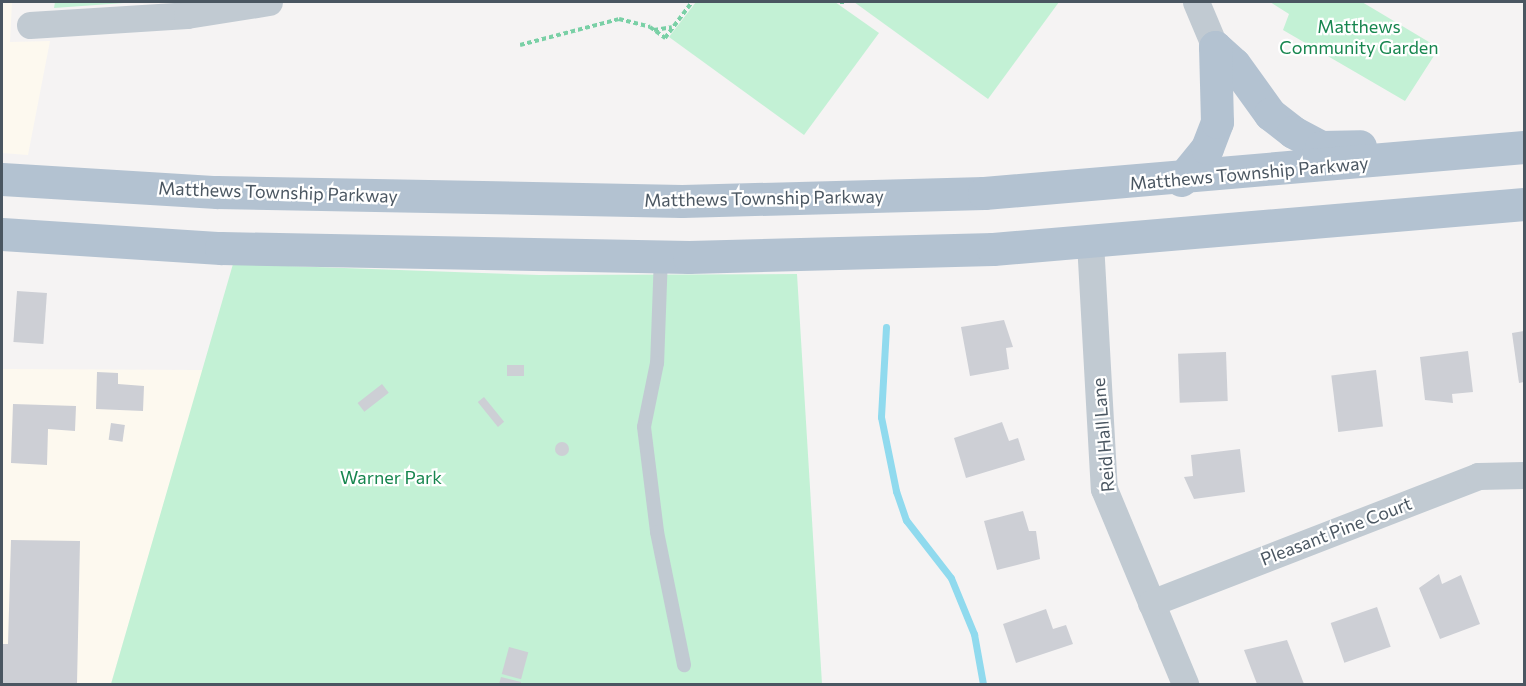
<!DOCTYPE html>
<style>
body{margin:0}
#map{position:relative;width:1526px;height:686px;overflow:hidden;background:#f5f3f3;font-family:Commissioner,sans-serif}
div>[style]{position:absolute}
.commercial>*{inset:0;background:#fdf9ef}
.green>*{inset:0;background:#c3f1d5}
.stream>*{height:7px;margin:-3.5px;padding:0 3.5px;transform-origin:3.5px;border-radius:3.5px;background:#90daee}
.building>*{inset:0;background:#cdcfd5;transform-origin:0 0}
.round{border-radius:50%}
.path>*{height:4px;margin-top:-2px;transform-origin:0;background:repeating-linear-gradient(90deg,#7ad0a6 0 4.5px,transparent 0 7.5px)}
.service>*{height:14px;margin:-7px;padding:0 7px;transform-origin:7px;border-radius:7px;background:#c1cad2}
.minor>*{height:27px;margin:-13.5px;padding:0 13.5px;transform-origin:13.5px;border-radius:13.5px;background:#c1cad2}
.primary>*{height:33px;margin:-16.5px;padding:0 16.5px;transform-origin:16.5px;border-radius:16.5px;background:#b3c2d1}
span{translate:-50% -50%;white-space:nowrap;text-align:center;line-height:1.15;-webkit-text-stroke:4.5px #fff;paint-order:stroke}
.park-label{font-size:18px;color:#17864f}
.street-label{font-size:18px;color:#4a5661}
.frame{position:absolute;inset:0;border:3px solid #4a5661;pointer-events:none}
</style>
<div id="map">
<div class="commercial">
<i style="clip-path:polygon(2px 2px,12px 2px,10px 42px,50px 41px,28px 155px,2px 153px)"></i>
<i style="clip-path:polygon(2px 369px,203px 370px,111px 684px,2px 684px)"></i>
</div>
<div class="green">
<i style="clip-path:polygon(55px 2px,138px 2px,54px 8px)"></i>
<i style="clip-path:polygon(696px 2px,835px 2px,879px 33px,804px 135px,669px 37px)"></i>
<i style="clip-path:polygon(854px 2px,1059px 2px,988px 99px)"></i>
<i style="clip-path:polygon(1270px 2px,1362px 2px,1439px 48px,1405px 101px,1283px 30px,1289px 14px)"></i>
<i style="clip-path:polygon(233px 264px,539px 275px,797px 274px,822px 684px,111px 684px)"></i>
</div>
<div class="stream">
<i style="left:886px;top:327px;width:90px;rotate:93.2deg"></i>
<i style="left:881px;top:417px;width:76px;rotate:78.5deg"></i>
<i style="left:896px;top:491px;width:31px;rotate:71deg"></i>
<i style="left:906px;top:520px;width:73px;rotate:52.2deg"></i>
<i style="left:951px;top:578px;width:61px;rotate:67.7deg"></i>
<i style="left:974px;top:634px;width:51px;rotate:79.8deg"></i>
</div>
<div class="building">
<i style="left:17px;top:291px;width:30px;height:51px;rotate:4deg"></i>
<i style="clip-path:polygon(1004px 320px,1013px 347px,1006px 348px,1009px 369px,970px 376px,961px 327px)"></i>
<i style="clip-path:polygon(1524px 331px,1524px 382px,1519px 383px,1512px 333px)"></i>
<i style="clip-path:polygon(1468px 351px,1473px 392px,1452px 394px,1453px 403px,1425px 400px,1420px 357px)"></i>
<i style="left:1226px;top:352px;width:49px;height:48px;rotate:88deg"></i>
<i style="left:507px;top:365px;width:17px;height:11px"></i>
<i style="left:1376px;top:370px;width:57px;height:45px;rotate:83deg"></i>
<i style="clip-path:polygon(97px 372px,118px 373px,118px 384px,144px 386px,143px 411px,96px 409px)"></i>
<i style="left:382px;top:384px;width:11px;height:31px;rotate:52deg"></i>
<i style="left:484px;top:397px;width:32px;height:8px;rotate:51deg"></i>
<i style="clip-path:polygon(13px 404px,76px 406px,75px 431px,48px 429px,47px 465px,11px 463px)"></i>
<i style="clip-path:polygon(1002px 422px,1009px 441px,1018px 438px,1025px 460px,966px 478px,954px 438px)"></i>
<i style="left:111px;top:423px;width:14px;height:17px;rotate:8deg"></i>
<i class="round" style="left:555px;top:442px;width:14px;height:14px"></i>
<i style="clip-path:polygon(1240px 449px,1245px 492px,1194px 499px,1184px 477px,1193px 476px,1191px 455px)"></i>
<i style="clip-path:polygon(1023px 511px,1029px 531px,1036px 531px,1040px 559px,997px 570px,984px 521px)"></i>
<i style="clip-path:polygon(11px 540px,80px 541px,77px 684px,2px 684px,2px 644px,8px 644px)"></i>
<i style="clip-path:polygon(1439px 574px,1442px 584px,1461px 575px,1480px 624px,1440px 639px,1419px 588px)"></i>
<i style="left:1377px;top:607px;width:42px;height:49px;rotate:71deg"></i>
<i style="clip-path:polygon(1046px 609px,1053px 629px,1066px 625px,1073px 644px,1016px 663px,1003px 624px)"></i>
<i style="clip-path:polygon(1287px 640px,1304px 684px,1257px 684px,1244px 650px)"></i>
<i style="left:509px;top:647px;width:20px;height:28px;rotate:15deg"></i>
<i style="clip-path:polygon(501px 677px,521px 682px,521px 684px,499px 684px)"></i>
</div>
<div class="path">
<i style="left:840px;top:2px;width:6px"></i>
<i style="left:654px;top:30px;width:18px;rotate:-9deg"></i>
<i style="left:520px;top:45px;width:102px;rotate:-14.7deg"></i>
<i style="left:619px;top:19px;width:32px;rotate:14deg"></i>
<i style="left:650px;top:27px;width:19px;rotate:36deg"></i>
<i style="left:665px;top:38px;width:45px;rotate:-53.1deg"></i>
</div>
<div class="service">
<i style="left:661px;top:256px;width:107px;rotate:92.1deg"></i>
<i style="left:657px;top:363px;width:65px;rotate:101.5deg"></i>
<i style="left:644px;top:427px;width:106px;rotate:82.9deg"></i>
<i style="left:657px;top:532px;width:136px;rotate:78.5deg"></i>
</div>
<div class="minor">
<i style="left:1196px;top:2px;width:49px;rotate:67.1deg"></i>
<i style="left:30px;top:25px;width:157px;rotate:-3.6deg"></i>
<i style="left:187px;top:15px;width:83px;rotate:-9deg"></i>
<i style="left:1090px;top:242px;width:247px;rotate:86.8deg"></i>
<i style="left:1104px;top:489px;width:211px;rotate:67.4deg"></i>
<i style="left:1151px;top:603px;width:351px;rotate:-21.2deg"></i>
<i style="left:1478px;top:476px;width:46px;rotate:-1.2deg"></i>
</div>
<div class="primary">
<i style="left:1215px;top:47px;width:25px;rotate:42deg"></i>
<i style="left:1234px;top:64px;width:62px;rotate:54.2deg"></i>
<i style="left:1270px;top:114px;width:29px;rotate:38deg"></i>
<i style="left:1293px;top:132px;width:32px;rotate:28deg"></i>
<i style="left:1321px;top:147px;width:39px;rotate:-1deg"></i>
<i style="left:2px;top:179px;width:215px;rotate:3.5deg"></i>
<i style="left:217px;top:192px;width:465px;rotate:1.1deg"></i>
<i style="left:682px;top:201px;width:302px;rotate:-1.5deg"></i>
<i style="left:984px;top:193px;width:542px;rotate:-4.87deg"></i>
<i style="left:1181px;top:180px;width:41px;rotate:-50.9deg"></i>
<i style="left:1207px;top:148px;width:28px;rotate:-69deg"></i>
<i style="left:1217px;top:122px;width:75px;rotate:-91.5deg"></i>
<i style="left:2px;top:234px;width:219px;rotate:3.7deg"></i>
<i style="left:221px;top:248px;width:468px;rotate:1.1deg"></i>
<i style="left:689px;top:257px;width:304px;rotate:-1.5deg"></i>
<i style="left:993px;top:249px;width:533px;rotate:-4.84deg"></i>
</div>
<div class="park-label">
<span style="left:1359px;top:37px">Matthews<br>Community Garden</span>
<span style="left:391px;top:477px">Warner Park</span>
</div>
<div class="street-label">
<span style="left:1249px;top:173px;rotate:-5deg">Matthews Township Parkway</span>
<span style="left:278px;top:192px;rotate:2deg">Matthews Township Parkway</span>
<span style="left:764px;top:198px;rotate:-1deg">Matthews Township Parkway</span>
<span style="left:1103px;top:435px;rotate:-95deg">Reid Hall Lane</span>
<span style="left:1336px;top:531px;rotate:-21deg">Pleasant Pine Court</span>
</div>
<div class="frame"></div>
</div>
